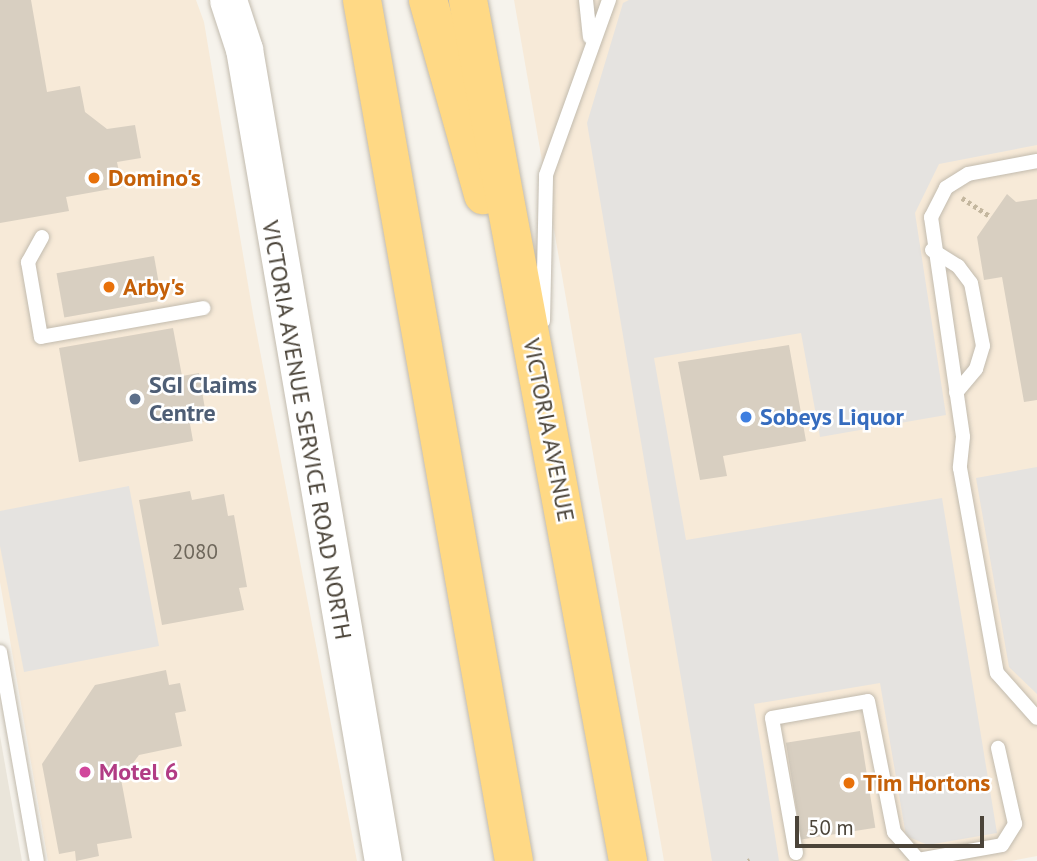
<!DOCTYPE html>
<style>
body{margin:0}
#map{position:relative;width:1037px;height:861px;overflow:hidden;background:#f6f3ec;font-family:"PT Sans",sans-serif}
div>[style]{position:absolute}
.residential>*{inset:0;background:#eae5da}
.commercial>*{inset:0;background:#f7ead8}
.parking>*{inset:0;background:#e5e3e0}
.building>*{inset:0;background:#d8cfc1;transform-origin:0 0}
.path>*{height:4.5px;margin-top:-2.25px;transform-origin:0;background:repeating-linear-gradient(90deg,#c4b79f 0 3.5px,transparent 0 7px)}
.roads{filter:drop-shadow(0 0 2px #c2bbae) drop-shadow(0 0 2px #c2bbae)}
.service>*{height:14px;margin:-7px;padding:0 7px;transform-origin:7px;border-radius:7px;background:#fff}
.tertiary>*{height:37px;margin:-18.5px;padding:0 18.5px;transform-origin:18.5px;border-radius:18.5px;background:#fff}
.trunk>*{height:38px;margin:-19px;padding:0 19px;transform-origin:19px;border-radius:19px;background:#ffd985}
.dots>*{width:19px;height:19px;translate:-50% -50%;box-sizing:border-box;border:4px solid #fff;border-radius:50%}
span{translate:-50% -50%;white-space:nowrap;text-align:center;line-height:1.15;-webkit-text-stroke:5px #fff;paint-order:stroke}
.number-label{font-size:21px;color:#6e675b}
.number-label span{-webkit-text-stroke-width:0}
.food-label{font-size:24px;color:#c56008;font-weight:700}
.left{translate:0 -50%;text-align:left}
.service-label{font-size:24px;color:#4e5e75;font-weight:700}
.shop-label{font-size:24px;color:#366cbe;font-weight:700}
.street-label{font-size:24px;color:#4b4439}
.hotel-label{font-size:24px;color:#b23c85;font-weight:700}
.scale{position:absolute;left:795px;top:816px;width:189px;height:32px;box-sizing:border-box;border:4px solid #4b4439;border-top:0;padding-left:9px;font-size:21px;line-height:24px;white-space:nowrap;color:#4b4439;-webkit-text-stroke:5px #fff;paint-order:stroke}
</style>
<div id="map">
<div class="residential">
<i style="clip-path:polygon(0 736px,22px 861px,0 861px)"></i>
</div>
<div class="commercial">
<i style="clip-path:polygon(0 0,196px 0,204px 22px,253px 314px,357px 861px,48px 861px,0 582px)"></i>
<i style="clip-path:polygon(514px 0,1037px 0,1037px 856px,1011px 861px,664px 861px)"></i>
</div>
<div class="parking">
<i style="clip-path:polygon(629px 0,1037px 0,1037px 145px,939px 164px,915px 213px,946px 415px,820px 437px,801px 333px,654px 358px,686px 540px,942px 498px,997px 833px,928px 845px,906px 836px,880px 683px,754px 704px,779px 861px,712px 861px,587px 123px,623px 3px)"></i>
<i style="clip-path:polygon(1037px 467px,1037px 694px,1009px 667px,976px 478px)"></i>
<i style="clip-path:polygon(129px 486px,159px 646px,24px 672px,0 546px,0 511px)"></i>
</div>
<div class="building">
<i style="clip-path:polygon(0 0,31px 0,47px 92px,80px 86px,85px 112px,107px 129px,135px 125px,141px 158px,117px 162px,122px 187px,66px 197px,69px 211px,0 223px)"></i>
<i style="clip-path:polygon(1007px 194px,1016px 202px,1037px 199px,1037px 400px,1024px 402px,1002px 277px,984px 280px,977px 237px)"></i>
<i style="left:154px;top:256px;width:45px;height:99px;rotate:80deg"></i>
<i style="clip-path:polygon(173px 328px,182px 376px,199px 373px,207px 421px,190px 424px,193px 441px,79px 462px,59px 348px)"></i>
<i style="clip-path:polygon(789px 345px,806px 441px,723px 456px,727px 476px,700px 480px,678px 362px)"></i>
<i style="clip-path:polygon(190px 491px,192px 500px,224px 494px,228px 516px,234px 515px,247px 587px,239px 588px,244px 610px,162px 625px,139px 500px)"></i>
<i style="clip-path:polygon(166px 670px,169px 685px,180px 683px,186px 711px,175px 713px,182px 746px,139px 755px,121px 779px,132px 838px,97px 844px,99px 856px,76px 861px,75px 851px,59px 854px,42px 764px,95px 685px)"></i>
<i style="left:860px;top:731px;width:98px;height:75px;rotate:81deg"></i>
</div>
<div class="path">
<i style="left:962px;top:198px;width:33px;rotate:33deg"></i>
<i style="left:748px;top:861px;width:2px;rotate:-27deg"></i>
</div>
<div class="roads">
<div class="service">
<i style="left:586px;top:0;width:37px;rotate:84deg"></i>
<i style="left:1037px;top:161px;width:70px;rotate:169.3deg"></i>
<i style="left:968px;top:174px;width:26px;rotate:148deg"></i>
<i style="left:946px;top:188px;width:33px;rotate:117deg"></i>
<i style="left:931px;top:217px;width:222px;rotate:81.7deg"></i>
<i style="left:963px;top:437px;width:31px;rotate:96deg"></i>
<i style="left:960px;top:468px;width:208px;rotate:79.8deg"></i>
<i style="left:997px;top:673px;width:60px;rotate:48.4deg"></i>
<i style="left:42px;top:237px;width:29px;rotate:119deg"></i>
<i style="left:28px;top:262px;width:76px;rotate:80.2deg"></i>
<i style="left:41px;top:337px;width:165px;rotate:-10.1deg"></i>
<i style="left:932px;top:250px;width:31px;rotate:32deg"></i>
<i style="left:958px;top:266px;width:21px;rotate:53deg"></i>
<i style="left:971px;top:283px;width:64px;rotate:79.2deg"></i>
<i style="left:983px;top:346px;width:24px;rotate:107deg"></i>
<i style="left:976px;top:369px;width:31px;rotate:130deg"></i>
<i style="left:543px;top:321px;width:146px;rotate:-88.8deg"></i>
<i style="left:546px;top:175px;width:186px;rotate:-70.2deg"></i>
<i style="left:0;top:652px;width:212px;rotate:80deg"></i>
<i style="left:796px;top:853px;width:137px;rotate:-100.1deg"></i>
<i style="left:772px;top:718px;width:97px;rotate:-10deg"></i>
<i style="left:868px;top:701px;width:134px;rotate:78.8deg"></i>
<i style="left:894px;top:832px;width:37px;rotate:49deg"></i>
<i style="left:918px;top:860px;width:85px;rotate:-10.1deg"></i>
<i style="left:1002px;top:845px;width:25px;rotate:-58deg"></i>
<i style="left:1015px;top:824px;width:78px;rotate:-102.6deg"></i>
</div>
<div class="tertiary">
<i style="left:228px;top:0;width:52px;rotate:71.9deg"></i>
<i style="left:244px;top:49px;width:824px;rotate:80.29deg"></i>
</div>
<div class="trunk">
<i style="left:362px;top:0;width:874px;rotate:79.99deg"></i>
<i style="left:428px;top:0;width:203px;rotate:74.2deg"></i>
<i style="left:468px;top:0;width:876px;rotate:79.47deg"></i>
</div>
</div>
<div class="dots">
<i style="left:94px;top:178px;background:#e8710a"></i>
<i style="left:109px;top:287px;background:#e8710a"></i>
<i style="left:135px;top:399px;background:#5c6f8a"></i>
<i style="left:746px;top:417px;background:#3f7fe0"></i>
<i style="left:85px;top:772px;background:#d1479c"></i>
<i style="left:849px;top:783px;background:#e8710a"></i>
</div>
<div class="number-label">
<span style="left:195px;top:552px">2080</span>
</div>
<div class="food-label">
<span class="left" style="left:108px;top:178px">Domino's</span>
<span class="left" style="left:123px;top:287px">Arby's</span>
<span class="left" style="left:863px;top:783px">Tim Hortons</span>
</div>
<div class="service-label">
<span class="left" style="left:149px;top:399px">SGI Claims<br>Centre</span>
</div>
<div class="shop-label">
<span class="left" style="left:760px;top:417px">Sobeys Liquor</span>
</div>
<div class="street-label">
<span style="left:307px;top:430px;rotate:80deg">VICTORIA AVENUE SERVICE ROAD NORTH</span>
<span style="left:549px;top:430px;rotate:79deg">VICTORIA AVENUE</span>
</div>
<div class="hotel-label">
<span class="left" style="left:99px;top:772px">Motel 6</span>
</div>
<div class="scale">50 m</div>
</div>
